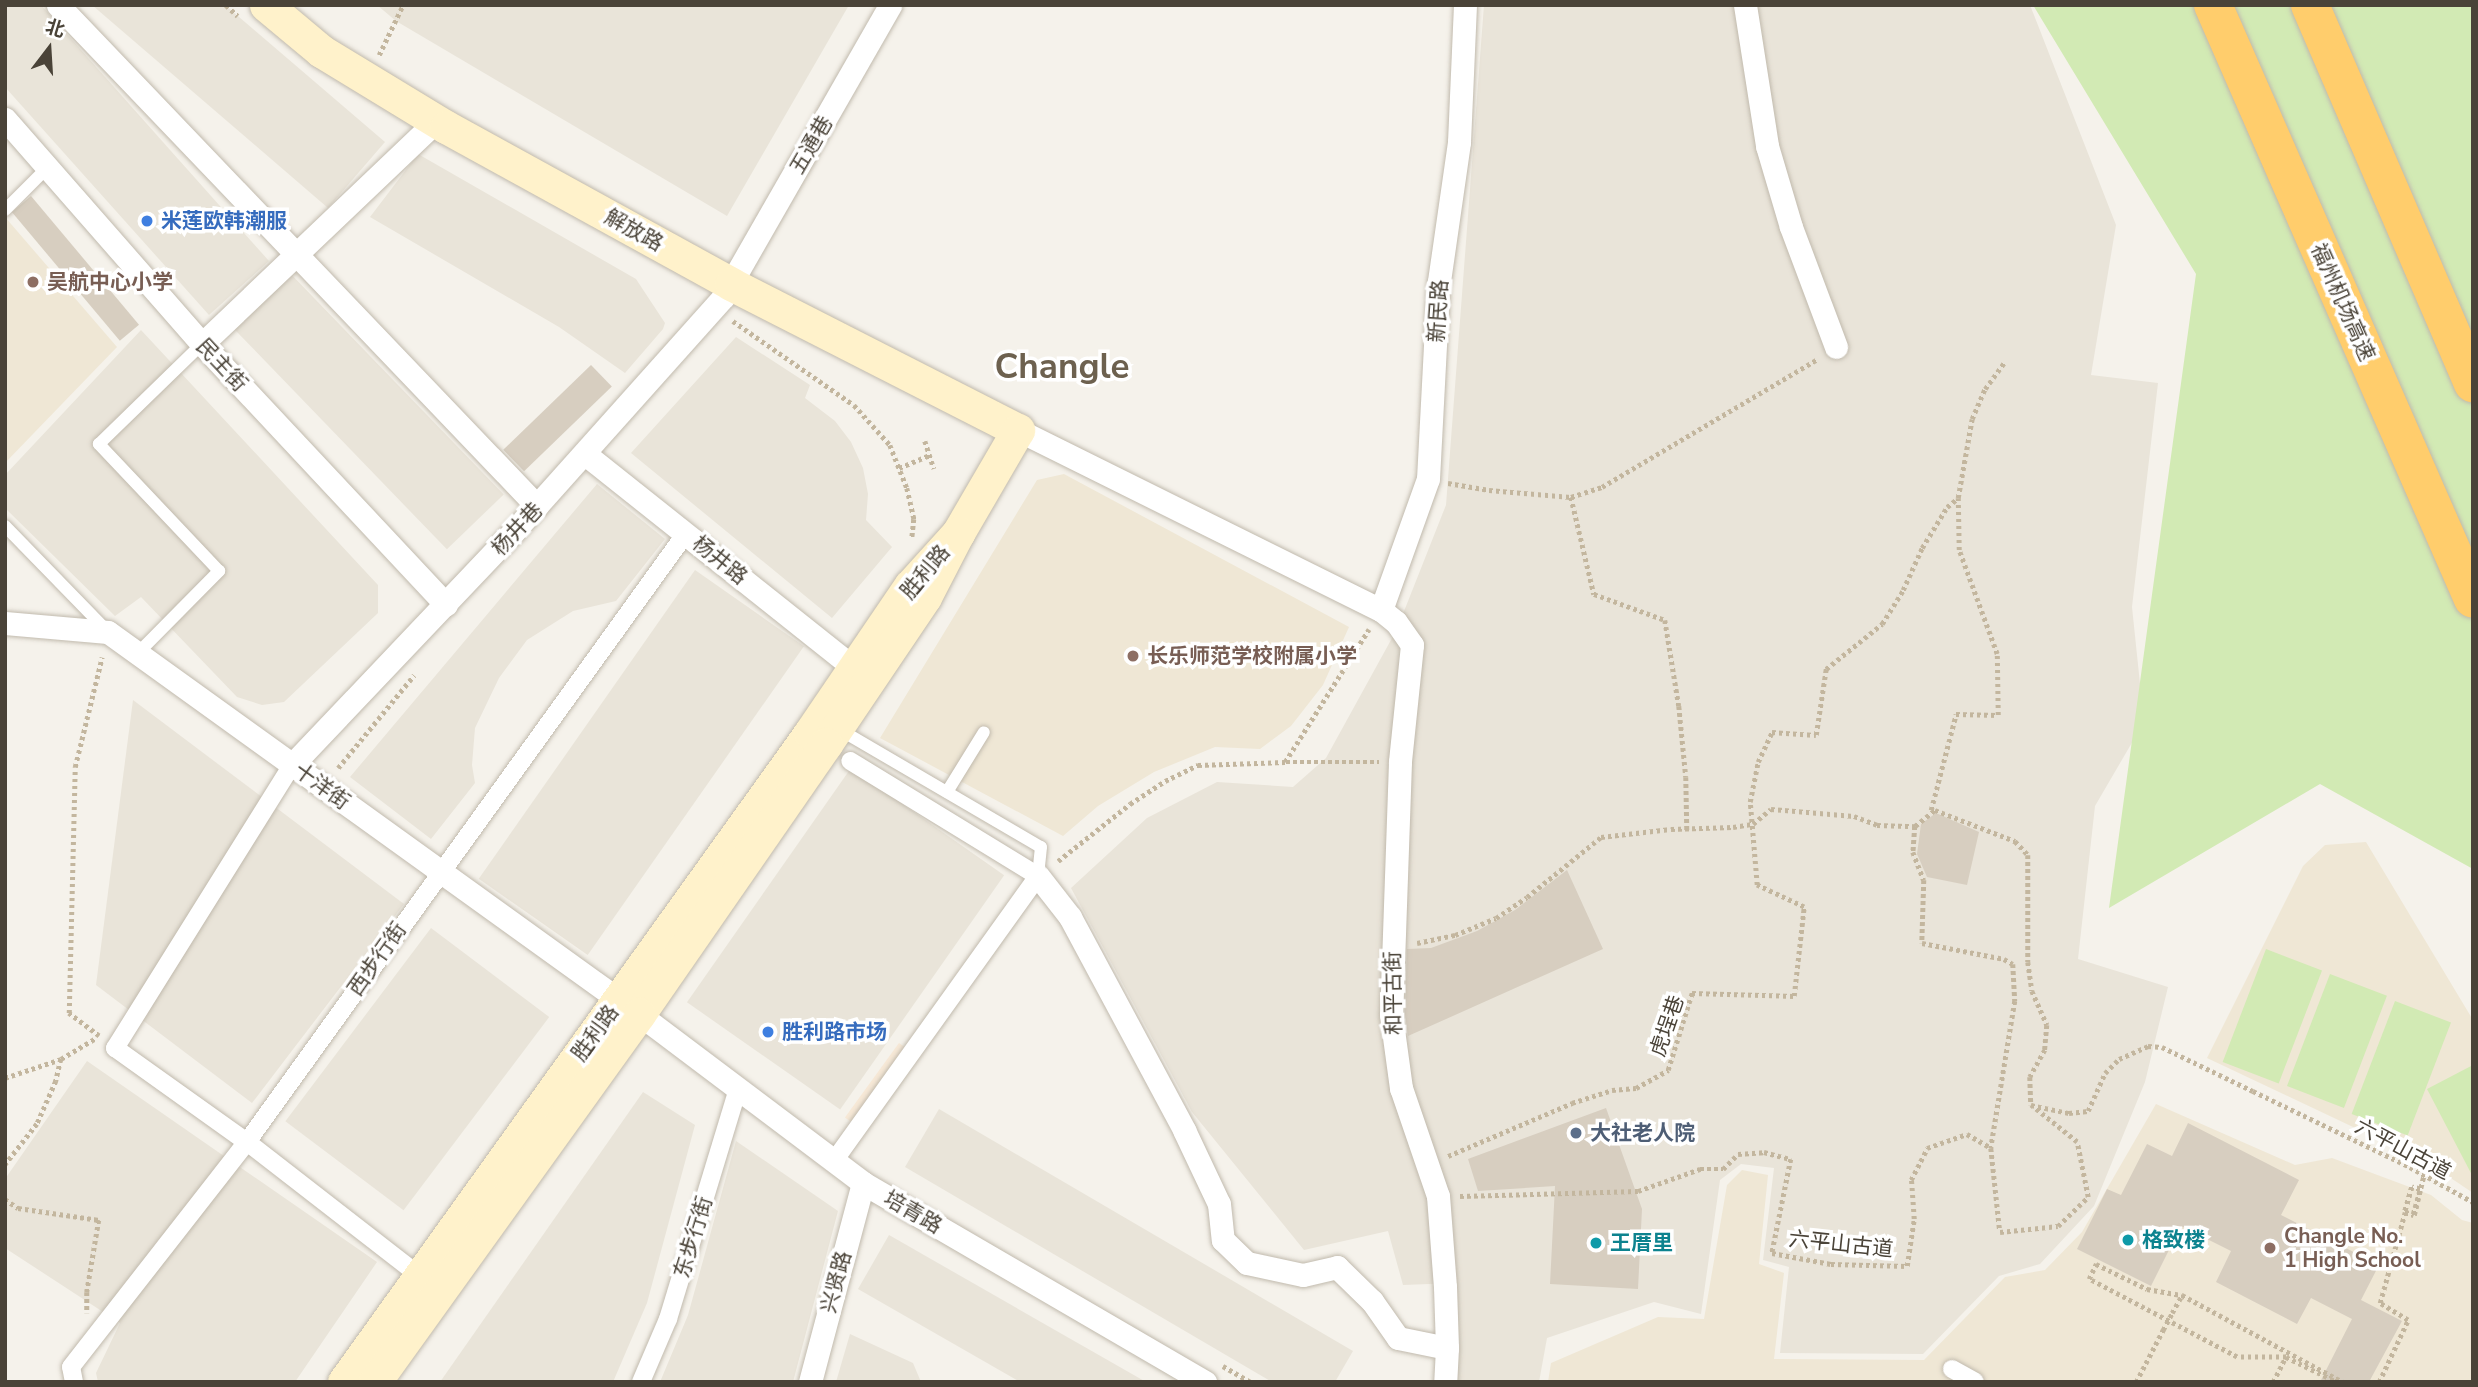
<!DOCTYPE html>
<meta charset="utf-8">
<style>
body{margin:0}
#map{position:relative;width:2478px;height:1387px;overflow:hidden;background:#f5f2eb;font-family:"Nunito Sans","Noto Sans SC",sans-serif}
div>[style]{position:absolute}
.residential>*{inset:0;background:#e9e4d9;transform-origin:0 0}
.commercial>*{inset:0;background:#f7e9d7;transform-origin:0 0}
.education>*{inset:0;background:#efe7d5}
.green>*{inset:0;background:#d2eab4;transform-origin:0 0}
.building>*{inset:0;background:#d7cec0;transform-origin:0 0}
.path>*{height:4.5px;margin-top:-2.25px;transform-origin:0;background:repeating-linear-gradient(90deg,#c3b69e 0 3.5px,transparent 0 7px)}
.roads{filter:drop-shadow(0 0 2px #c1baad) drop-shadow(0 0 2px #c1baad)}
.service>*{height:12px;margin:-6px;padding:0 6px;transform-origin:6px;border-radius:6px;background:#fff}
.pedestrian>*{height:18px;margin:-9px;padding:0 9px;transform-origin:9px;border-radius:9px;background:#fff}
.minor>*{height:23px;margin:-11.5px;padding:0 11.5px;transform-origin:11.5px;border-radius:11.5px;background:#fff}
.secondary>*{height:33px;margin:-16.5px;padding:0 16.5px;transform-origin:16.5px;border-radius:16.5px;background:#fff2cb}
.motorway>*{height:38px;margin:-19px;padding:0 19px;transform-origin:19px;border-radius:19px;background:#ffcd6c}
.path-bridge>*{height:4.5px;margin-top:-2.25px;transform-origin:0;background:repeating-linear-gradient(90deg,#c3b69e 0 3.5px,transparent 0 7px)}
.dots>*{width:19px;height:19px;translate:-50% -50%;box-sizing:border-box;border:4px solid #fff;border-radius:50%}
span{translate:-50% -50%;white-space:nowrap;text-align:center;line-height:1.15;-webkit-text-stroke:7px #fff;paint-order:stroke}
.street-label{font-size:21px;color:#4a4338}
.shop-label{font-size:21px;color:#366cbe;font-weight:700}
.left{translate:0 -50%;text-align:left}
.education-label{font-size:21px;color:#785e54;font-weight:700}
.service-label{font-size:21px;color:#4e5e75;font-weight:700}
.culture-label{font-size:21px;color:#0d838f;font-weight:700}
.town-label{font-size:35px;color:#6d614f;font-weight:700}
.frame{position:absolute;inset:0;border:7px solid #4a4338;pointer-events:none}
.north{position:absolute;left:14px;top:14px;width:70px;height:70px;-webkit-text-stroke:5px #fff;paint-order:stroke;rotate:17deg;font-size:19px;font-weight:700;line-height:28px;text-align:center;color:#4a4338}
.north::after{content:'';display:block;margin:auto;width:24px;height:32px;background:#4a4338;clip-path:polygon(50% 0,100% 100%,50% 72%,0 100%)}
</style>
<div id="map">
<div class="residential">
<i style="clip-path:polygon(5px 5px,41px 5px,269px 261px,209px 315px,5px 87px)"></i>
<i style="clip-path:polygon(92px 5px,225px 5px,385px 142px,328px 208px)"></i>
<i style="clip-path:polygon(377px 5px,849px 5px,727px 216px,396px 21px)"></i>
<i style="clip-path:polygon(1484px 5px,2030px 5px,2116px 225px,2091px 375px,2158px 383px,2132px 607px,2144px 722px,2095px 806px,2078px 959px,2168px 987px,2145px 1082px,2094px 1206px,2040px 1264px,1999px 1276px,1923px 1354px,1780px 1353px,1789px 1267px,1763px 1260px,1774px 1168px,1741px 1164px,1720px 1180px,1701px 1314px,1654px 1302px,1547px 1338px,1539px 1382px,1453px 1382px,1455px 1283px,1403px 1285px,1388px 1231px,1304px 1250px,1192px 1112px,1071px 888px,1147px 818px,1217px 782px,1293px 787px,1326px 758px,1397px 629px,1446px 505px)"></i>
<i style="clip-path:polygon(418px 154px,636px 279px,665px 323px,663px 329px,625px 373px,559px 327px,370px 217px)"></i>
<i style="left:287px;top:270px;width:312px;height:79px;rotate:46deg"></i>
<i style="clip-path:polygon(141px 330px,378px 585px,378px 613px,284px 702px,262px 705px,237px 697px,141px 597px,115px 616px,5px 508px,5px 475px)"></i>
<i style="clip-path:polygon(736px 337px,810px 385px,805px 398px,835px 421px,851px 442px,863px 468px,868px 494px,866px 520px,892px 547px,832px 618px,631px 453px)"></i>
<i style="clip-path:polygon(597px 484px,665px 539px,616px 601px,573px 611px,527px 640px,499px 678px,475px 728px,472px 765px,475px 783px,431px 839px,350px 777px)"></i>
<i style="left:695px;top:570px;width:133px;height:377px;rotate:35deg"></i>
<i style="clip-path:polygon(133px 700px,404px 904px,252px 1103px,96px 985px)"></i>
<i style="left:851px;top:768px;width:187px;height:286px;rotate:35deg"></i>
<i style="left:431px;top:928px;width:148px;height:242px;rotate:37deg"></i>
<i style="clip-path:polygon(87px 1061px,377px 1262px,295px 1382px,98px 1382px,96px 1373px,120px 1323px,5px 1248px,5px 1179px)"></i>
<i style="clip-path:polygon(643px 1092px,695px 1125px,647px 1303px,613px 1382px,440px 1382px)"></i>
<i style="clip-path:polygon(939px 1109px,1353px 1351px,1335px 1382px,1272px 1382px,905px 1167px)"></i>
<i style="clip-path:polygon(736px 1141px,838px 1211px,793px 1382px,660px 1382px,688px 1315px)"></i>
<i style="clip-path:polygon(889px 1235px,1146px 1382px,1020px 1382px,858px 1289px)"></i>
<i style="clip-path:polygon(850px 1334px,913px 1363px,921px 1382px,836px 1382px)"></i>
</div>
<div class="commercial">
<i style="left:899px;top:1043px;width:22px;height:92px;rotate:36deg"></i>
</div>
<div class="education">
<i style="clip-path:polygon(5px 217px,117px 347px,5px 463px)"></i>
<i style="clip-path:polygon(1064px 474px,1349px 627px,1323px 685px,1291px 726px,1260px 749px,1215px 747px,1154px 772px,1098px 806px,1063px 836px,880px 738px,1037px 480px)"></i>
<i style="clip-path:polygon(2366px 842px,2473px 1020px,2473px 1193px,2427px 1162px,2207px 1058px,2303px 866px,2325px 845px)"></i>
<i style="clip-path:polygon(2156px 1104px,2295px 1165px,2332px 1158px,2431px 1195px,2462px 1220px,2473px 1223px,2473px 1382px,1548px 1382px,1551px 1363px,1658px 1317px,1704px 1319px,1727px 1185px,1742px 1170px,1768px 1175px,1759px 1264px,1784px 1273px,1774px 1359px,1924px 1360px,2005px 1277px,2045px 1270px,2082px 1232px)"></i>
</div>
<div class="green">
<i style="clip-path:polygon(2033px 5px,2473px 5px,2473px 869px,2320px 784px,2109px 908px,2196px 274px)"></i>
<i style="left:2266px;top:949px;width:60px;height:121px;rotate:21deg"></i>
<i style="left:2330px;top:974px;width:61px;height:120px;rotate:21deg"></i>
<i style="left:2395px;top:1001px;width:60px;height:121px;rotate:21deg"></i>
<i style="clip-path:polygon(2473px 1065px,2473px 1177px,2427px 1089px)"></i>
</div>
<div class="building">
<i style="left:31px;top:196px;width:168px;height:25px;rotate:50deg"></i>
<i style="left:591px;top:365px;width:30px;height:122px;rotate:46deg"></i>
<i style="clip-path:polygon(1936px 813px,1979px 832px,1967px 885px,1927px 877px,1917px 854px,1921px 824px)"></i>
<i style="clip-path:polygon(1567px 870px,1603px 949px,1408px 1036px,1405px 1014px,1407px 949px,1431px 948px,1477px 931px,1515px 910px)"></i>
<i style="clip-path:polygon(1606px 1108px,1642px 1209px,1638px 1289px,1550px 1284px,1555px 1186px,1478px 1191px,1468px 1159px)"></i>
<i style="clip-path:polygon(2188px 1123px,2299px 1180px,2281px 1215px,2379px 1265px,2361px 1300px,2402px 1321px,2369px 1382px,2320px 1382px,2352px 1319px,2311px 1298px,2297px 1324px,2216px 1282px,2231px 1251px,2181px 1226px,2151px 1286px,2077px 1249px,2107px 1189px,2121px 1195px,2147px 1144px,2172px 1156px)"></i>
</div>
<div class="path">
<i style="left:226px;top:5px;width:16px;rotate:43deg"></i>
<i style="left:379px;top:55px;width:55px;rotate:-64.4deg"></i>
<i style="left:733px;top:321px;width:147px;rotate:34.8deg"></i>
<i style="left:854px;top:405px;width:54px;rotate:48deg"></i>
<i style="left:890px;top:445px;width:46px;rotate:68.4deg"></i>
<i style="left:907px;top:488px;width:32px;rotate:77deg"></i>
<i style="left:914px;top:519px;width:20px;rotate:96deg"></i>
<i style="left:925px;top:441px;width:29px;rotate:72deg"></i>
<i style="left:899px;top:468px;width:33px;rotate:-23deg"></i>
<i style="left:1448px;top:483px;width:42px;rotate:9.7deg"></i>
<i style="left:1489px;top:490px;width:82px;rotate:4.9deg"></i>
<i style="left:1571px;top:497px;width:33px;rotate:-18deg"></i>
<i style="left:1602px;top:487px;width:251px;rotate:-30.7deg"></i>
<i style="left:1571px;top:497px;width:100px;rotate:76.7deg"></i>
<i style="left:1594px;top:594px;width:76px;rotate:20.1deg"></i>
<i style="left:1665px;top:620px;width:87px;rotate:80.8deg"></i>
<i style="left:1679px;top:706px;width:71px;rotate:84.4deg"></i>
<i style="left:1686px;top:777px;width:53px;rotate:88.9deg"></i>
<i style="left:1286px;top:762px;width:93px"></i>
<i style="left:338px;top:768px;width:120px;rotate:-50.7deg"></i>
<i style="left:1931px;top:810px;width:99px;rotate:-75.4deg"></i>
<i style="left:1956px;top:714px;width:42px;rotate:1.4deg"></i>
<i style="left:1998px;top:715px;width:61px;rotate:-90.9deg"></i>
<i style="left:1997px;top:654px;width:111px;rotate:-110.1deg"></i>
<i style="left:1959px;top:550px;width:52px;rotate:-91.1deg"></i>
<i style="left:1915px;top:826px;width:26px;rotate:94deg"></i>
<i style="left:1913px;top:852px;width:30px;rotate:69deg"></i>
<i style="left:1924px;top:880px;width:63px;rotate:91.8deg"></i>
<i style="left:1922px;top:943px;width:84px;rotate:11deg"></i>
<i style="left:2004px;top:959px;width:10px;rotate:29deg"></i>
<i style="left:2013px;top:964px;width:37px;rotate:87deg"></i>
<i style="left:2015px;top:1001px;width:149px;rotate:99.3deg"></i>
<i style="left:1058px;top:861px;width:92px;rotate:-38.4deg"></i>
<i style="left:1130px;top:804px;width:42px;rotate:-33.3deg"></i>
<i style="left:1165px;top:781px;width:37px;rotate:-26deg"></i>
<i style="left:1198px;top:765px;width:87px;rotate:-2deg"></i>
<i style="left:1285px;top:762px;width:157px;rotate:-57.7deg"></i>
<i style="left:1417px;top:943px;width:39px;rotate:-12deg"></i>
<i style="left:1455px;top:935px;width:44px;rotate:-22.5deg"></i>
<i style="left:1496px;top:918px;width:37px;rotate:-34deg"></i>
<i style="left:1527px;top:897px;width:95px;rotate:-39deg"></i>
<i style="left:1601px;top:837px;width:70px;rotate:-6.5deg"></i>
<i style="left:1671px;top:829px;width:62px;rotate:-1.8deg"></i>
<i style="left:1733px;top:827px;width:20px;rotate:-9deg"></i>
<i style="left:1753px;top:824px;width:23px;rotate:-40deg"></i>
<i style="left:1771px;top:809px;width:83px;rotate:4.8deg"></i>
<i style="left:1854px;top:816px;width:25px;rotate:21deg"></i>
<i style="left:1877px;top:825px;width:38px;rotate:2deg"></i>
<i style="left:1915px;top:826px;width:26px;rotate:-39deg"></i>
<i style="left:1935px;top:810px;width:86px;rotate:21.2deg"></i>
<i style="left:2015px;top:841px;width:19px;rotate:47deg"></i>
<i style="left:2028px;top:855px;width:107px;rotate:90deg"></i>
<i style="left:2028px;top:962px;width:29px;rotate:82deg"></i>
<i style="left:2032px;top:991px;width:37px;rotate:66deg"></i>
<i style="left:2047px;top:1025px;width:25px;rotate:95deg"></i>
<i style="left:2045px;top:1050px;width:31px;rotate:119deg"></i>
<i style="left:2030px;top:1077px;width:28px;rotate:88deg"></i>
<i style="left:99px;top:1036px;width:38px;rotate:-143deg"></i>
<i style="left:69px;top:1013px;width:246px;rotate:-88.6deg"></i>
<i style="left:75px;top:767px;width:113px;rotate:-76.2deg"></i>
<i style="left:61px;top:1059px;width:41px;rotate:-31deg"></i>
<i style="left:5px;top:1078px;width:59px;rotate:-18.7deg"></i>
<i style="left:61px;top:1059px;width:23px;rotate:103deg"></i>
<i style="left:56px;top:1081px;width:47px;rotate:113.8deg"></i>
<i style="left:37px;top:1124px;width:52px;rotate:128deg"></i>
<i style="left:1448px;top:1156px;width:135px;rotate:-23.1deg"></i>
<i style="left:1572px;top:1103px;width:42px;rotate:-18deg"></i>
<i style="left:1612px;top:1090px;width:24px;rotate:-5deg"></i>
<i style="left:1636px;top:1088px;width:37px;rotate:-29deg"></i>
<i style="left:1668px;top:1070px;width:81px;rotate:-72.7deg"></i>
<i style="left:1692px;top:993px;width:102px;rotate:1.7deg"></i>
<i style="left:1794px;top:996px;width:90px;rotate:-83.6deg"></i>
<i style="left:1804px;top:907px;width:52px;rotate:-154.9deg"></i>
<i style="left:1757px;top:885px;width:83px;rotate:-94.8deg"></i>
<i style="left:1750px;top:802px;width:41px;rotate:-78.7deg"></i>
<i style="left:1758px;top:762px;width:33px;rotate:-65deg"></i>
<i style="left:1772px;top:732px;width:44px;rotate:3.9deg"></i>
<i style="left:1816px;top:735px;width:67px;rotate:-81.4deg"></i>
<i style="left:1826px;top:669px;width:72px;rotate:-38.8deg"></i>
<i style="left:1882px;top:624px;width:40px;rotate:-58deg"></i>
<i style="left:1903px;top:590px;width:46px;rotate:-65.7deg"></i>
<i style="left:1922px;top:548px;width:48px;rotate:-58.6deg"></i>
<i style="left:1947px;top:507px;width:14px;rotate:-39deg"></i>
<i style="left:1958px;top:498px;width:80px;rotate:-80deg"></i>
<i style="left:1972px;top:419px;width:33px;rotate:-67deg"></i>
<i style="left:1985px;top:389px;width:32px;rotate:-54deg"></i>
<i style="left:1460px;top:1196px;width:178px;rotate:-1.6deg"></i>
<i style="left:1638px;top:1191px;width:66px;rotate:-19.5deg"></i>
<i style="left:1700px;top:1169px;width:23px"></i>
<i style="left:1723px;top:1169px;width:21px;rotate:-45deg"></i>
<i style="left:1738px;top:1154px;width:26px;rotate:-4deg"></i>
<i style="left:1764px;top:1152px;width:28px;rotate:15deg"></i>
<i style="left:1791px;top:1159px;width:96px;rotate:101.4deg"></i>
<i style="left:1772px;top:1253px;width:60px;rotate:10.6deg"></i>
<i style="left:1831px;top:1264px;width:76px;rotate:1.5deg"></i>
<i style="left:1907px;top:1266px;width:48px;rotate:-81.5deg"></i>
<i style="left:1914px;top:1219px;width:39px;rotate:-94deg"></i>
<i style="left:1911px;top:1180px;width:36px;rotate:-63deg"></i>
<i style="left:1927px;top:1148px;width:42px;rotate:-19.3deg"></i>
<i style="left:1967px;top:1134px;width:28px;rotate:30deg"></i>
<i style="left:1991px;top:1148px;width:84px;rotate:83.9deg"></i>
<i style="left:2000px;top:1232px;width:58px;rotate:-5.9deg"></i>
<i style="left:2058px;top:1226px;width:42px;rotate:-44deg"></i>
<i style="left:2088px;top:1197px;width:56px;rotate:-101.3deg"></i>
<i style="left:2077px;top:1142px;width:59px;rotate:-141.2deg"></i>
<i style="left:2031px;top:1105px;width:39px;rotate:12deg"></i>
<i style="left:2069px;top:1113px;width:19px;rotate:-6deg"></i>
<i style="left:2088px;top:1111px;width:42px;rotate:-65.9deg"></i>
<i style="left:2105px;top:1073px;width:20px;rotate:-45deg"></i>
<i style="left:2119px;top:1059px;width:32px;rotate:-24deg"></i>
<i style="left:2148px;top:1046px;width:14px;rotate:4deg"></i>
<i style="left:2162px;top:1047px;width:101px;rotate:25.8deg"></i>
<i style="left:2253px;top:1091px;width:174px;rotate:25.8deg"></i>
<i style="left:2410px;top:1167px;width:72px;rotate:29.1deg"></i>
<i style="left:5px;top:1199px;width:16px;rotate:35deg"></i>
<i style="left:18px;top:1208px;width:82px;rotate:8.4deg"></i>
<i style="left:99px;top:1220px;width:73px;rotate:99.5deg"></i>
<i style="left:87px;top:1292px;width:21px;rotate:90deg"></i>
<i style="left:2172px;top:1313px;width:21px;rotate:-61deg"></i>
<i style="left:2286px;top:1357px;width:49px;rotate:180deg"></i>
<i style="left:2237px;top:1357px;width:167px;rotate:-152.2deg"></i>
<i style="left:2089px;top:1279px;width:17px;rotate:-65deg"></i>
<i style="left:2096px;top:1264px;width:57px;rotate:26.1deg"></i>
<i style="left:2147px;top:1289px;width:36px;rotate:10deg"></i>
<i style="left:2182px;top:1295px;width:183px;rotate:28.4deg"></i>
<i style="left:1223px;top:1366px;width:32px;rotate:30deg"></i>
<i style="left:2136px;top:1382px;width:59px;rotate:-62.6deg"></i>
<i style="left:2273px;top:1382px;width:28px;rotate:-63deg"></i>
<i style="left:2286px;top:1357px;width:57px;rotate:26.1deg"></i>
<i style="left:2379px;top:1382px;width:68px;rotate:-64.9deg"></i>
<i style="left:2408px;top:1320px;width:33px;rotate:-149deg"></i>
<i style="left:2380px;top:1303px;width:94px;rotate:-74.6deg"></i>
<i style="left:2405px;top:1212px;width:8px;rotate:14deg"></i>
<i style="left:2413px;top:1214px;width:26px;rotate:-74deg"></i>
<i style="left:2420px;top:1189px;width:8px;rotate:-166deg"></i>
<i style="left:2412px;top:1187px;width:26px;rotate:106deg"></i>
<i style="left:2405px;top:1212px;width:9px;rotate:18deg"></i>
<i style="left:2414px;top:1215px;width:27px;rotate:-77deg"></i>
<i style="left:2420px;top:1189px;width:8px;rotate:-166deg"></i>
<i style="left:2412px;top:1187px;width:26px;rotate:106deg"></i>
</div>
<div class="roads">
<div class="service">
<i style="left:5px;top:210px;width:59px;rotate:-45deg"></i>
<i style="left:5px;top:526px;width:146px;rotate:45.8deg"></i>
<i style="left:137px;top:654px;width:117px;rotate:-45.3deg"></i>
<i style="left:219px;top:571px;width:175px;rotate:-133.4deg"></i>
<i style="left:99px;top:444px;width:144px;rotate:-44.2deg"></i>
<i style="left:837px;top:728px;width:236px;rotate:30.3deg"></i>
<i style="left:1041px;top:847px;width:29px;rotate:96deg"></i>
<i style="left:947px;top:792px;width:70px;rotate:-58.3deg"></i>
</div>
<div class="pedestrian">
<i style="left:292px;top:765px;width:334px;rotate:122deg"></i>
<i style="left:115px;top:1048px;width:162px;rotate:35.5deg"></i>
<i style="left:247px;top:1142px;width:219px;rotate:37.8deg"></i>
<i style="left:834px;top:1161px;width:350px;rotate:-54.4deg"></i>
<i style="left:1038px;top:876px;width:220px;rotate:-148.5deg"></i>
<i style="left:1952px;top:1369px;width:26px;rotate:29deg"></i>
<i style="left:74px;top:1382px;width:15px;rotate:-101deg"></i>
<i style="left:71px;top:1367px;width:286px;rotate:-52deg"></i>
<i style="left:247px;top:1142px;width:751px;rotate:-54.21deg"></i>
<i style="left:641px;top:1382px;width:69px;rotate:-66.8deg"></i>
<i style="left:668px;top:1319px;width:240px;rotate:-73.1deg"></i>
</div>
<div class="minor">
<i style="left:58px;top:5px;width:693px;rotate:46.29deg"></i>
<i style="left:1745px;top:5px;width:143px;rotate:81.1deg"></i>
<i style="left:1767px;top:146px;width:84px;rotate:73.5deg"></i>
<i style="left:1791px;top:227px;width:128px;rotate:69.4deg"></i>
<i style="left:5px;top:119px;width:299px;rotate:48.8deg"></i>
<i style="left:202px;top:344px;width:357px;rotate:46.9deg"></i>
<i style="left:202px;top:344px;width:309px;rotate:-43.6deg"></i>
<i style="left:1018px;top:430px;width:405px;rotate:26.4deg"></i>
<i style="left:1381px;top:610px;width:19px;rotate:39deg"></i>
<i style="left:1396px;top:622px;width:28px;rotate:55deg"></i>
<i style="left:1412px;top:645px;width:118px;rotate:95.9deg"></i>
<i style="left:1400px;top:762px;width:253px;rotate:92deg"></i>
<i style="left:1391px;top:1015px;width:74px;rotate:82.2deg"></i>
<i style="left:1401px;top:1088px;width:114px;rotate:71.1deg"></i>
<i style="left:1438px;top:1196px;width:91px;rotate:85.6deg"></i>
<i style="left:1445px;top:1287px;width:61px;rotate:88.1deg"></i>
<i style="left:1447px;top:1348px;width:34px;rotate:93deg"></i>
<i style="left:585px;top:454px;width:344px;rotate:38.5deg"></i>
<i style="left:1381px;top:610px;width:139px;rotate:-70.3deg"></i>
<i style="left:1428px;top:479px;width:191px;rotate:-87deg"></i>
<i style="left:1438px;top:288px;width:148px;rotate:-81.8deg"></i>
<i style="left:1459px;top:142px;width:137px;rotate:-87.5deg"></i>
<i style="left:5px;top:623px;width:103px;rotate:5deg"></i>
<i style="left:108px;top:632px;width:630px;rotate:35.76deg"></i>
<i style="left:292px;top:765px;width:324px;rotate:-46.5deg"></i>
<i style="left:515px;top:530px;width:312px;rotate:-48.2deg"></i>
<i style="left:723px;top:297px;width:336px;rotate:-60.2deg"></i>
<i style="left:1038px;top:876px;width:52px;rotate:52deg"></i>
<i style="left:1070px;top:917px;width:242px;rotate:61.8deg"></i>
<i style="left:1184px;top:1130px;width:82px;rotate:64.7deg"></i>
<i style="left:1219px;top:1204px;width:36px;rotate:84deg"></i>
<i style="left:1223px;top:1240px;width:33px;rotate:44deg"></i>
<i style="left:1247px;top:1263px;width:57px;rotate:12.1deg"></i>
<i style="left:1303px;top:1275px;width:35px;rotate:-13deg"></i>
<i style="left:1337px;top:1267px;width:49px;rotate:44.2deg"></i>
<i style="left:1372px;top:1301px;width:45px;rotate:54.9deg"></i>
<i style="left:1398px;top:1338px;width:50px;rotate:11.5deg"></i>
<i style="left:639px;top:1014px;width:281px;rotate:37deg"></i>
<i style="left:863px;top:1183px;width:396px;rotate:30.2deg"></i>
<i style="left:810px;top:1382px;width:206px;rotate:-75.1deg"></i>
</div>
<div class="secondary">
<i style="left:266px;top:5px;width:72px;rotate:39.9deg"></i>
<i style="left:321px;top:51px;width:146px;rotate:31.3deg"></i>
<i style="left:446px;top:127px;width:325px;rotate:28.8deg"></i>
<i style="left:731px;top:284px;width:322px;rotate:27deg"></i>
<i style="left:1018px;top:430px;width:119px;rotate:120.2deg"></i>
<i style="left:344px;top:1382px;width:799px;rotate:-54.32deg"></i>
<i style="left:810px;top:733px;width:178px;rotate:-55.8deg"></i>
<i style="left:910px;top:586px;width:72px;rotate:-47.8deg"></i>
<i style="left:958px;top:533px;width:72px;rotate:117.3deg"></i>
<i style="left:925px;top:597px;width:177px;rotate:124deg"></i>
<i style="left:826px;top:744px;width:328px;rotate:124.7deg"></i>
<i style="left:639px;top:1014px;width:453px;rotate:125.7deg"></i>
</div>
<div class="motorway">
<i style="left:2213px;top:5px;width:648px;rotate:66.36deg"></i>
<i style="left:2310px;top:5px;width:412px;rotate:66.7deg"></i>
</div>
</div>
<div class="path-bridge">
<i style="left:2405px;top:1212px;width:9px;rotate:18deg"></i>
<i style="left:2414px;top:1215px;width:55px;rotate:-76.2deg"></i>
<i style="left:2163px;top:1330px;width:19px;rotate:-62deg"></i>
</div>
<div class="dots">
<i style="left:147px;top:221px;background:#3f7fe0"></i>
<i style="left:33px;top:282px;background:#8d6e63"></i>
<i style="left:1133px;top:656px;background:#8d6e63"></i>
<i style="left:768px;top:1032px;background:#3f7fe0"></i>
<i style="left:1576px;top:1133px;background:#5c6f8a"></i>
<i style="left:2128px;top:1240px;background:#0f9aa8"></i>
<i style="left:1596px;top:1243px;background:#0f9aa8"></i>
<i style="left:2270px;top:1248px;background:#8d6e63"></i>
</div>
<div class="street-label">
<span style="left:811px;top:145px;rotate:-60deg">五通巷</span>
<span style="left:634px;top:230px;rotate:29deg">解放路</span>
<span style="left:2343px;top:302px;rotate:66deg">福州机场高速</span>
<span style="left:1438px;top:311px;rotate:-86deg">新民路</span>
<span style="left:222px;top:365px;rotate:47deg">民主街</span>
<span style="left:517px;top:529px;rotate:-47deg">杨井巷</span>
<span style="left:720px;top:560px;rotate:39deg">杨井路</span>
<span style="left:925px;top:572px;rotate:-50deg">胜利路</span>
<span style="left:322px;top:786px;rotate:36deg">十洋街</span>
<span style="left:377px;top:959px;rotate:-55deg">西步行街</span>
<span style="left:1393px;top:993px;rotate:-91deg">和平古街</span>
<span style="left:1667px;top:1026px;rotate:-71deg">虎埕巷</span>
<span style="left:595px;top:1033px;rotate:-54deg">胜利路</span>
<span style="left:2403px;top:1149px;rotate:28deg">六平山古道</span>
<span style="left:913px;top:1212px;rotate:30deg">培青路</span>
<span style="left:693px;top:1237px;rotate:-73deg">东步行街</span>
<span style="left:1841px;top:1244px;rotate:6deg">六平山古道</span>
<span style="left:836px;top:1282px;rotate:-75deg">兴贤路</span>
</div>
<div class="shop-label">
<span class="left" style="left:161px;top:221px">米莲欧韩潮服</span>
<span class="left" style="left:782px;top:1032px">胜利路市场</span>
</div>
<div class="education-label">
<span class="left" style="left:47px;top:282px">吴航中心小学</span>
<span class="left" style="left:1147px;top:656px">长乐师范学校附属小学</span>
<span class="left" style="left:2284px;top:1248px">Changle No.<br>1 High School</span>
</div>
<div class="service-label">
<span class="left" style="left:1590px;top:1133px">大社老人院</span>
</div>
<div class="culture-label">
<span class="left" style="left:2142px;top:1240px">格致楼</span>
<span class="left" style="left:1610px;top:1243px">王厝里</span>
</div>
<div class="town-label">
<span style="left:1062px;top:367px">Changle</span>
</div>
<div class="frame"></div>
<div class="north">北</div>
</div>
